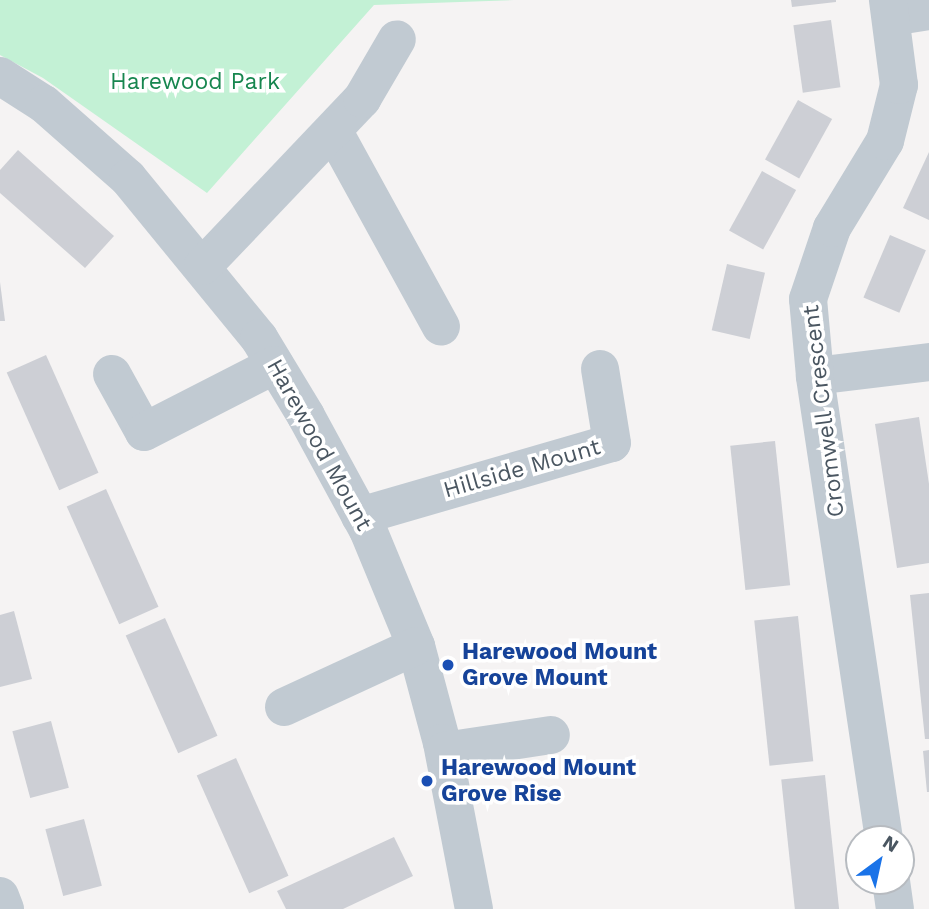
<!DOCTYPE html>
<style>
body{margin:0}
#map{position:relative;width:929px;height:909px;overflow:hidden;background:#f5f3f3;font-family:"Work Sans",sans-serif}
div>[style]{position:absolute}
.green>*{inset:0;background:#c3f1d5}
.building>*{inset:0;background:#cdcfd5;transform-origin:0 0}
.street>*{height:38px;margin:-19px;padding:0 19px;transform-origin:19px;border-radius:19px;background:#c1cad2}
.dots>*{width:19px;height:19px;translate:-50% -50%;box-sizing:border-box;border:4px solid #fff;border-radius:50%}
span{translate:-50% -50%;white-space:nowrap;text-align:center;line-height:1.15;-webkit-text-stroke:7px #fff;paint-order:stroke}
.park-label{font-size:23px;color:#17864f}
.street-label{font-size:23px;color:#4a5661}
.transit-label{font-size:23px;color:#164399;font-weight:700}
.left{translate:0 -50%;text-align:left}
.north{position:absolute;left:845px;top:825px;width:70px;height:70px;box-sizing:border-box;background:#fff;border:2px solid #b7bbc0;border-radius:50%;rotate:33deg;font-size:19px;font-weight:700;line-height:28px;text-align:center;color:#4a5661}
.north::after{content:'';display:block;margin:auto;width:24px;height:32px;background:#1a73e8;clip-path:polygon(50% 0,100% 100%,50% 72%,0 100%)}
</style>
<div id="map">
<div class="green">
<i style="clip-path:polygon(0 0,514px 0,374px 5px,207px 193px,43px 78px,0 55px)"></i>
</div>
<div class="building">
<i style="clip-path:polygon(791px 0,836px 0,836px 2px,792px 7px)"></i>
<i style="left:831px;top:20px;width:68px;height:38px;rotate:82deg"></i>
<i style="left:798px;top:100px;width:39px;height:68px;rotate:29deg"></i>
<i style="clip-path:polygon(18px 150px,114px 236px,85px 268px,0 193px,0 170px)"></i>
<i style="clip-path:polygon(929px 152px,929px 220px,903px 208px)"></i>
<i style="left:762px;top:171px;width:39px;height:68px;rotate:29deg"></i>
<i style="left:890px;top:235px;width:39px;height:68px;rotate:23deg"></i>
<i style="left:727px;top:264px;width:39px;height:68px;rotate:13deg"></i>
<i style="clip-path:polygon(0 282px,5px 321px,0 321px)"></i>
<i style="left:46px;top:355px;width:129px;height:43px;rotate:66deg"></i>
<i style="clip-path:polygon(919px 417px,929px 484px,929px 563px,897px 568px,875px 424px)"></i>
<i style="left:775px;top:441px;width:145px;height:45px;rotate:84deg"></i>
<i style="left:106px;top:489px;width:129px;height:43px;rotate:66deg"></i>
<i style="clip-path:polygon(929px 593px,929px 739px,925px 739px,910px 595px)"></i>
<i style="clip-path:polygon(14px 611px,32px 679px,0 687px,0 615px)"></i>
<i style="left:798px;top:616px;width:146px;height:44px;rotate:84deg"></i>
<i style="left:165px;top:618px;width:129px;height:43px;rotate:66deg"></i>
<i style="left:51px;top:721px;width:69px;height:40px;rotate:75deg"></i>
<i style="clip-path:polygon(929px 750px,929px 792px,927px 792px,923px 751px)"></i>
<i style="left:236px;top:758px;width:129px;height:43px;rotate:66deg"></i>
<i style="left:825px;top:775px;width:135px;height:44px;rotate:84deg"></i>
<i style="left:84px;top:819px;width:69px;height:40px;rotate:75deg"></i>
<i style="clip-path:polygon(394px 837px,413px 876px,343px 909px,286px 909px,277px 891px)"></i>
</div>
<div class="street">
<i style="left:891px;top:17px;width:38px;rotate:-9deg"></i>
<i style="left:0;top:76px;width:52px;rotate:32.5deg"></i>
<i style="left:44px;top:104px;width:112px;rotate:41.4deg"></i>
<i style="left:128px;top:178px;width:207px;rotate:50.7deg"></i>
<i style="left:259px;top:338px;width:91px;rotate:58.9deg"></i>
<i style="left:306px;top:416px;width:130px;rotate:61.5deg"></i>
<i style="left:368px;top:530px;width:126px;rotate:67.5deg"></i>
<i style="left:416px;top:646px;width:100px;rotate:75deg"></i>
<i style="left:442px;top:743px;width:169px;rotate:79.1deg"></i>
<i style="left:334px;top:132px;width:222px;rotate:61.2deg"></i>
<i style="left:203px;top:266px;width:231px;rotate:-46.4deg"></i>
<i style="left:362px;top:99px;width:69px;rotate:-59.7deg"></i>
<i style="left:112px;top:374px;width:66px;rotate:61.1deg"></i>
<i style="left:144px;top:432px;width:147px;rotate:-27.1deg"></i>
<i style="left:815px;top:376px;width:115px;rotate:-7deg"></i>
<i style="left:360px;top:516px;width:262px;rotate:-16.2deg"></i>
<i style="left:612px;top:443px;width:75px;rotate:-99.2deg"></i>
<i style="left:284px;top:707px;width:145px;rotate:-24.8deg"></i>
<i style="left:444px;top:751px;width:108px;rotate:-8.5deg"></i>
<i style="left:884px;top:839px;width:468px;rotate:-98.5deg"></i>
<i style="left:815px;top:376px;width:77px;rotate:-95.2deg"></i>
<i style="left:808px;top:299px;width:75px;rotate:-71.3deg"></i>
<i style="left:832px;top:228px;width:102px;rotate:-58.7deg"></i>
<i style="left:885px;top:141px;width:58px;rotate:-76deg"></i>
<i style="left:899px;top:85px;width:86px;rotate:-97.4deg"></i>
<i style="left:891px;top:881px;width:28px;rotate:82deg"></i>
<i style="left:0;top:896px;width:14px;rotate:69deg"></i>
</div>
<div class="dots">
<i style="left:448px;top:665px;background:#1a4fb4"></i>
<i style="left:427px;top:781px;background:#1a4fb4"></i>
</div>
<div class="park-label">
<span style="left:195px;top:82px">Harewood Park</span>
</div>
<div class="street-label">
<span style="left:824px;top:411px;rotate:-97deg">Cromwell Crescent</span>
<span style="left:319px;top:445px;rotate:61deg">Harewood Mount</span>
<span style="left:522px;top:469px;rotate:-16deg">Hillside Mount</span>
</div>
<div class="transit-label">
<span class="left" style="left:462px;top:665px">Harewood Mount<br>Grove Mount</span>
<span class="left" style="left:441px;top:781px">Harewood Mount<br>Grove Rise</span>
</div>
<div class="north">N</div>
</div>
